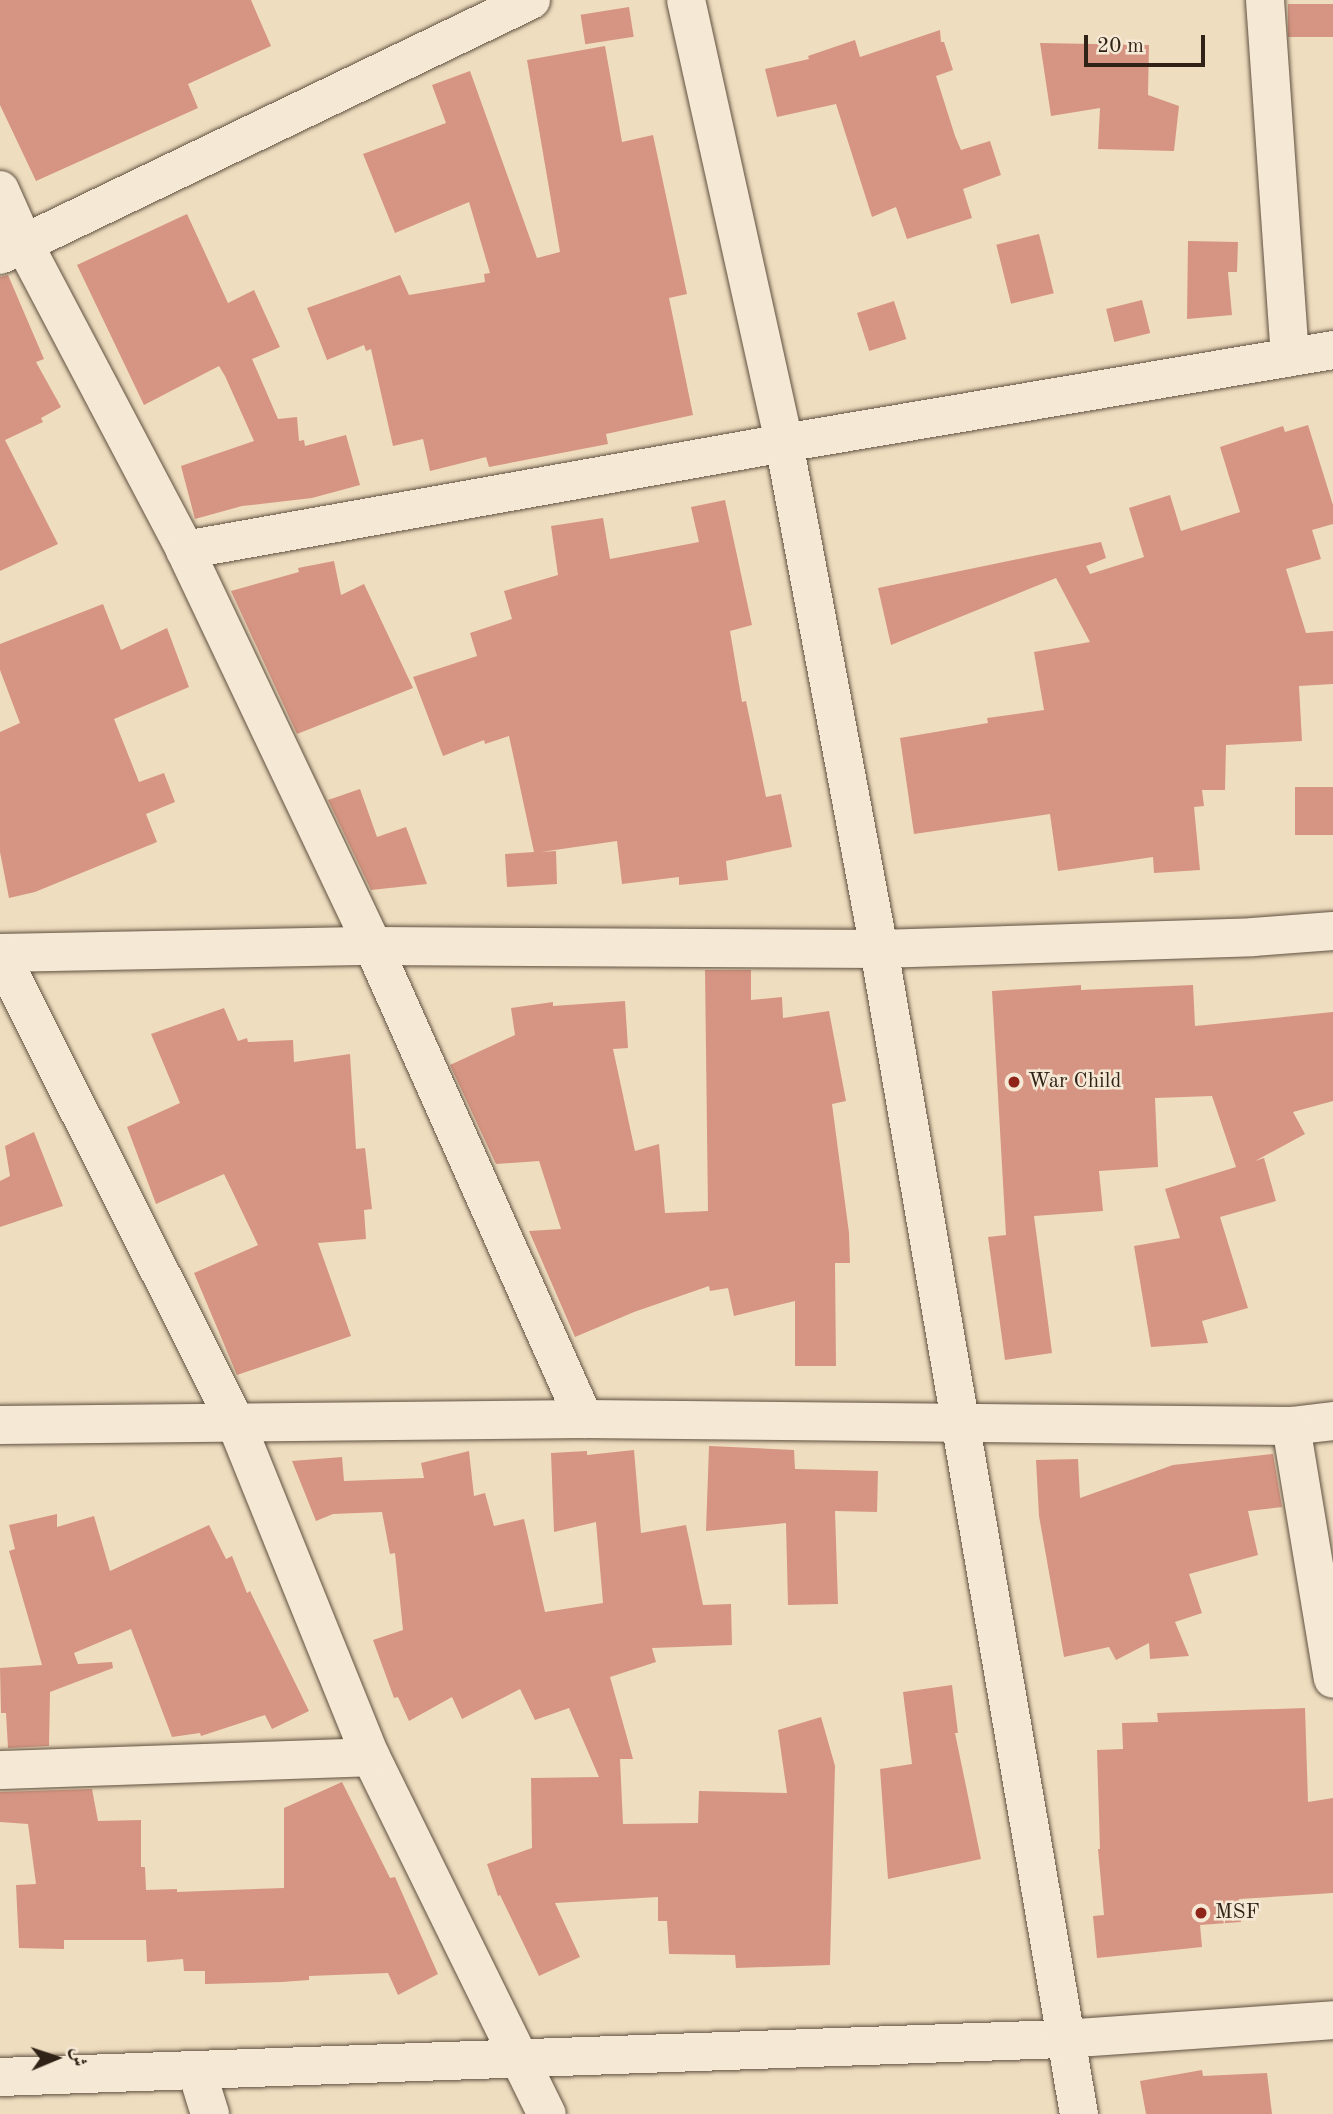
<!DOCTYPE html>
<meta charset="utf-8">
<style>
body{margin:0}
#map{position:relative;width:1333px;height:2114px;overflow:hidden;background:#efddbf;font-family:"Old Standard TT",Amiri,serif}
div>[style]{position:absolute}
.building>*{inset:0;background:#d69582;transform-origin:0 0}
.roads{filter:drop-shadow(0 0 2px #605140) drop-shadow(0 0 2px #605140)}
.minor>*{height:38px;margin:-19px;padding:0 19px;transform-origin:19px;border-radius:19px;background:#f5e9d5}
.dots>*{width:19px;height:19px;translate:-50% -50%;box-sizing:border-box;border:4px solid #f5e9d5;border-radius:50%}
span{translate:-50% -50%;white-space:nowrap;text-align:center;line-height:1.15;-webkit-text-stroke:5px #f5e9d5;paint-order:stroke}
.poi-label{font-size:21px;color:#302216}
.left{translate:0 -50%;text-align:left}
.north{position:absolute;left:21px;top:2023px;width:70px;height:70px;-webkit-text-stroke:5px #f5e9d5;paint-order:stroke;rotate:88deg;font-size:19px;font-weight:700;line-height:28px;text-align:center;color:#302216}
.north::after{content:'';display:block;margin:auto;width:24px;height:32px;background:#302216;clip-path:polygon(50% 0,100% 100%,50% 72%,0 100%)}
.scale{position:absolute;left:1084px;top:35px;width:121px;height:32px;box-sizing:border-box;border:4px solid #302216;border-top:0;padding-left:9px;font-size:21px;line-height:24px;white-space:nowrap;color:#302216;-webkit-text-stroke:5px #f5e9d5;paint-order:stroke}
</style>
<div id="map">
<div class="building">
<i style="clip-path:polygon(0 0,251px 0,271px 46px,188px 84px,198px 108px,36px 181px,0 105px)"></i>
<i style="left:1333px;top:4px;width:33px;height:45px;rotate:90deg"></i>
<i style="left:629px;top:7px;width:30px;height:49px;rotate:81deg"></i>
<i style="clip-path:polygon(940px 30px,941px 42px,944px 42px,953px 70px,936px 76px,955px 136px,961px 150px,990px 141px,1001px 175px,963px 189px,972px 218px,907px 239px,896px 207px,872px 217px,836px 104px,777px 117px,765px 69px,809px 59px,808px 56px,855px 40px,860px 57px)"></i>
<i style="clip-path:polygon(1040px 43px,1149px 45px,1148px 95px,1179px 106px,1174px 151px,1098px 149px,1100px 108px,1051px 116px)"></i>
<i style="clip-path:polygon(605px 46px,622px 142px,653px 135px,687px 294px,669px 298px,693px 415px,606px 434px,608px 444px,489px 467px,486px 457px,430px 471px,423px 439px,393px 446px,371px 349px,366px 351px,364px 345px,327px 360px,307px 308px,400px 275px,409px 295px,485px 282px,484px 274px,490px 273px,469px 202px,395px 233px,363px 154px,446px 123px,432px 85px,470px 71px,537px 258px,560px 252px,527px 60px)"></i>
<i style="clip-path:polygon(187px 214px,228px 303px,254px 290px,280px 347px,252px 359px,278px 419px,297px 417px,299px 441px,304px 440px,305px 446px,346px 435px,360px 485px,312px 498px,242px 506px,195px 519px,181px 466px,254px 441px,225px 376px,219px 366px,144px 405px,77px 265px)"></i>
<i style="left:1039px;top:234px;width:61px;height:44px;rotate:76deg"></i>
<i style="clip-path:polygon(1188px 241px,1238px 242px,1237px 272px,1228px 272px,1232px 315px,1187px 319px)"></i>
<i style="clip-path:polygon(8px 275px,44px 359px,36px 362px,61px 407px,41px 418px,43px 422px,5px 440px,58px 544px,0 571px,0 277px)"></i>
<i style="left:1142px;top:300px;width:34px;height:37px;rotate:76deg"></i>
<i style="left:894px;top:301px;width:40px;height:39px;rotate:72deg"></i>
<i style="clip-path:polygon(1308px 425px,1333px 505px,1333px 524px,1312px 530px,1321px 559px,1286px 569px,1306px 633px,1333px 631px,1333px 684px,1299px 686px,1302px 741px,1226px 745px,1225px 790px,1202px 790px,1204px 806px,1194px 807px,1200px 870px,1154px 873px,1153px 857px,1058px 871px,1050px 814px,914px 834px,900px 738px,988px 723px,987px 718px,1044px 710px,1034px 652px,1090px 642px,1056px 578px,891px 645px,878px 588px,1101px 542px,1106px 558px,1086px 566px,1090px 574px,1144px 557px,1129px 508px,1170px 495px,1181px 531px,1240px 512px,1220px 447px,1283px 426px,1285px 432px)"></i>
<i style="clip-path:polygon(725px 500px,752px 625px,730px 631px,742px 702px,746px 701px,766px 797px,781px 794px,792px 847px,726px 861px,728px 880px,679px 885px,679px 877px,622px 884px,617px 841px,541px 852px,556px 851px,557px 884px,507px 887px,505px 854px,534px 852px,509px 736px,485px 744px,484px 740px,443px 756px,413px 677px,477px 656px,470px 633px,512px 619px,504px 591px,558px 575px,551px 526px,603px 518px,610px 559px,699px 542px,691px 507px)"></i>
<i style="clip-path:polygon(334px 561px,341px 595px,364px 584px,413px 688px,297px 734px,231px 591px,299px 572px,298px 568px)"></i>
<i style="clip-path:polygon(103px 604px,121px 650px,167px 628px,189px 687px,114px 719px,139px 782px,164px 773px,175px 802px,146px 814px,157px 842px,35px 892px,9px 898px,0 852px,0 732px,20px 723px,0 670px,0 644px)"></i>
<i style="left:1333px;top:787px;width:48px;height:38px;rotate:90deg"></i>
<i style="clip-path:polygon(360px 789px,377px 837px,406px 827px,427px 884px,371px 890px,328px 800px)"></i>
<i style="clip-path:polygon(705px 970px,751px 970px,751px 1000px,782px 997px,783px 1018px,829px 1011px,846px 1101px,832px 1104px,849px 1233px,850px 1263px,835px 1263px,836px 1366px,795px 1366px,795px 1301px,734px 1316px,728px 1288px,710px 1291px,709px 1286px,634px 1312px,575px 1337px,529px 1231px,561px 1229px,539px 1161px,496px 1164px,450px 1065px,515px 1035px,511px 1008px,553px 1002px,553px 1006px,625px 1001px,628px 1048px,613px 1049px,635px 1151px,659px 1144px,665px 1213px,708px 1211px)"></i>
<i style="clip-path:polygon(1081px 985px,1081px 990px,1193px 985px,1195px 1026px,1333px 1012px,1333px 1101px,1293px 1112px,1305px 1134px,1255px 1161px,1264px 1158px,1276px 1201px,1220px 1217px,1248px 1308px,1202px 1321px,1208px 1343px,1151px 1347px,1134px 1246px,1180px 1238px,1165px 1189px,1236px 1167px,1212px 1096px,1155px 1098px,1158px 1167px,1099px 1171px,1103px 1211px,1034px 1216px,1052px 1353px,1005px 1360px,988px 1237px,1006px 1235px,992px 991px)"></i>
<i style="clip-path:polygon(224px 1008px,238px 1041px,247px 1038px,248px 1042px,293px 1040px,294px 1062px,350px 1054px,356px 1149px,365px 1148px,372px 1209px,364px 1210px,366px 1239px,318px 1243px,351px 1336px,237px 1375px,194px 1273px,258px 1245px,224px 1174px,156px 1204px,127px 1127px,180px 1103px,151px 1034px)"></i>
<i style="clip-path:polygon(34px 1132px,63px 1206px,0 1227px,0 1181px,10px 1176px,5px 1146px)"></i>
<i style="clip-path:polygon(709px 1446px,794px 1450px,795px 1469px,878px 1471px,877px 1512px,835px 1511px,838px 1604px,788px 1605px,786px 1523px,706px 1531px)"></i>
<i style="clip-path:polygon(634px 1450px,641px 1533px,686px 1525px,703px 1605px,731px 1604px,732px 1645px,652px 1648px,656px 1662px,610px 1677px,633px 1759px,620px 1759px,623px 1824px,698px 1823px,699px 1791px,787px 1793px,778px 1730px,821px 1717px,835px 1766px,830px 1965px,736px 1968px,735px 1955px,669px 1954px,667px 1921px,658px 1921px,658px 1897px,555px 1903px,580px 1957px,539px 1976px,500px 1895px,498px 1896px,487px 1864px,532px 1848px,531px 1778px,599px 1777px,569px 1708px,535px 1720px,520px 1689px,462px 1719px,452px 1697px,409px 1721px,398px 1697px,394px 1698px,373px 1640px,403px 1630px,395px 1553px,390px 1554px,382px 1512px,333px 1514px,316px 1521px,292px 1461px,342px 1457px,344px 1481px,424px 1478px,421px 1463px,469px 1451px,474px 1496px,485px 1493px,494px 1526px,524px 1519px,545px 1612px,603px 1603px,596px 1522px,554px 1532px,551px 1453px,587px 1451px,587px 1455px)"></i>
<i style="clip-path:polygon(1273px 1454px,1282px 1507px,1248px 1511px,1258px 1555px,1189px 1574px,1202px 1613px,1175px 1622px,1189px 1656px,1150px 1659px,1149px 1643px,1116px 1660px,1109px 1647px,1064px 1657px,1039px 1516px,1036px 1460px,1078px 1459px,1080px 1498px,1173px 1465px)"></i>
<i style="clip-path:polygon(57px 1514px,57px 1527px,94px 1516px,110px 1571px,209px 1525px,226px 1559px,232px 1556px,247px 1593px,250px 1591px,309px 1711px,272px 1729px,265px 1715px,201px 1736px,200px 1733px,172px 1737px,131px 1629px,74px 1653px,78px 1664px,112px 1662px,113px 1668px,50px 1692px,49px 1746px,8px 1748px,6px 1713px,1px 1713px,0 1668px,42px 1665px,9px 1551px,15px 1549px,9px 1525px)"></i>
<i style="clip-path:polygon(952px 1685px,958px 1733px,955px 1733px,981px 1859px,888px 1879px,880px 1769px,912px 1764px,903px 1692px)"></i>
<i style="clip-path:polygon(1305px 1708px,1308px 1802px,1333px 1798px,1333px 1893px,1239px 1899px,1241px 1922px,1200px 1925px,1202px 1947px,1097px 1958px,1093px 1916px,1104px 1915px,1098px 1849px,1100px 1849px,1097px 1750px,1123px 1749px,1122px 1723px,1158px 1722px,1157px 1713px)"></i>
<i style="clip-path:polygon(342px 1782px,390px 1878px,395px 1877px,438px 1974px,398px 1995px,388px 1973px,309px 1976px,309px 1980px,282px 1982px,205px 1984px,205px 1971px,184px 1971px,183px 1959px,147px 1962px,146px 1940px,64px 1940px,64px 1949px,19px 1948px,16px 1885px,36px 1884px,28px 1824px,0 1822px,0 1792px,92px 1789px,98px 1821px,141px 1820px,141px 1867px,145px 1867px,146px 1890px,177px 1889px,177px 1892px,284px 1888px,284px 1808px)"></i>
<i style="clip-path:polygon(1202px 2070px,1203px 2076px,1267px 2073px,1272px 2114px,1146px 2114px,1140px 2081px)"></i>
</div>
<div class="roads">
<div class="minor">
<i style="left:686px;top:0;width:454px;rotate:77.5deg"></i>
<i style="left:784px;top:443px;width:515px;rotate:79.37deg"></i>
<i style="left:879px;top:949px;width:1182px;rotate:80.26deg"></i>
<i style="left:1265px;top:0;width:358px;rotate:86deg"></i>
<i style="left:0;top:190px;width:59px;rotate:66deg"></i>
<i style="left:24px;top:244px;width:346px;rotate:62.2deg"></i>
<i style="left:185px;top:550px;width:438px;rotate:64.6deg"></i>
<i style="left:373px;top:946px;width:518px;rotate:65.96deg"></i>
<i style="left:0;top:255px;width:589px;rotate:-25.65deg"></i>
<i style="left:185px;top:550px;width:608px;rotate:-10.13deg"></i>
<i style="left:784px;top:443px;width:557px;rotate:-9.61deg"></i>
<i style="left:0;top:953px;width:373px;rotate:-1.1deg"></i>
<i style="left:373px;top:946px;width:506px;rotate:0.34deg"></i>
<i style="left:879px;top:949px;width:374px;rotate:-1.8deg"></i>
<i style="left:1253px;top:937px;width:80px;rotate:-4.3deg"></i>
<i style="left:0;top:954px;width:523px;rotate:63.29deg"></i>
<i style="left:235px;top:1421px;width:362px;rotate:68deg"></i>
<i style="left:371px;top:1757px;width:398px;rotate:63.8deg"></i>
<i style="left:0;top:1425px;width:584px;rotate:-0.59deg"></i>
<i style="left:584px;top:1419px;width:707px;rotate:0.57deg"></i>
<i style="left:1291px;top:1426px;width:42px;rotate:-6.8deg"></i>
<i style="left:1291px;top:1426px;width:256px;rotate:80.6deg"></i>
<i style="left:0;top:1770px;width:371px;rotate:-2deg"></i>
<i style="left:197px;top:2072px;width:44px;rotate:72.8deg"></i>
<i style="left:0;top:2077px;width:1065px;rotate:-2.05deg"></i>
<i style="left:1064px;top:2039px;width:270px;rotate:-4deg"></i>
</div>
</div>
<div class="dots">
<i style="left:1014px;top:1082px;background:#8f2418"></i>
<i style="left:1201px;top:1913px;background:#8f2418"></i>
</div>
<div class="poi-label">
<span class="left" style="left:1028px;top:1082px">War Child</span>
<span class="left" style="left:1215px;top:1913px">MSF</span>
</div>
<div class="north">ش</div>
<div class="scale">20 m</div>
</div>
